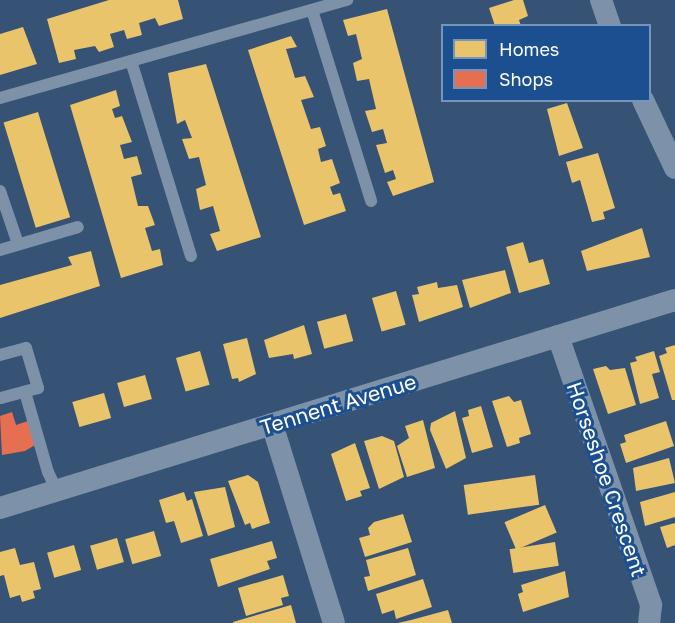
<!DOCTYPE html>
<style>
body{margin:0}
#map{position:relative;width:675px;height:623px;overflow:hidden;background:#365274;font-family:"Golos Text",sans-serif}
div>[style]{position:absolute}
.homes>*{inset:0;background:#e9c46a;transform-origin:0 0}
.shops>*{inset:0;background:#e76f51}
.lane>*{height:12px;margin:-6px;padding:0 6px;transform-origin:6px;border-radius:6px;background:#7d92a8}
.street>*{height:22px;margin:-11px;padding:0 11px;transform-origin:11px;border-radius:11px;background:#7d92a8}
span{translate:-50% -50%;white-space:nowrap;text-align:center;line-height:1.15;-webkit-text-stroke:6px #1b4f8f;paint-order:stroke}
.street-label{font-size:21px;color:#fff}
.legend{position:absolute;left:441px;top:24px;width:210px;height:78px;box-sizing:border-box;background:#1b4f8f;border:2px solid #7695bc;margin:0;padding:8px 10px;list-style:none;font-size:18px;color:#fff}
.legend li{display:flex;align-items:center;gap:12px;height:30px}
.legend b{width:30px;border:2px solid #7695bc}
</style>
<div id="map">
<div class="homes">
<i style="clip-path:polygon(109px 0,178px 0,183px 19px,159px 26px,155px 18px,139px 23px,142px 35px,127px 39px,124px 30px,110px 34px,114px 47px,99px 52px,95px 46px,74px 50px,76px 59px,59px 63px,47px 19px)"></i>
<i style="clip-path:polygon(514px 0,523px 0,528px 16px,519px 20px,521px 26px,495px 26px,489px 8px)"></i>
<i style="clip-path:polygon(387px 9px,434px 182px,393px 196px,387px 182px,396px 179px,393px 170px,385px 173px,376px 145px,387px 143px,383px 129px,372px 132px,365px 111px,376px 109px,369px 79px,357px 81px,353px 63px,362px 59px,356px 34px,348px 36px,343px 20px)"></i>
<i style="clip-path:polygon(23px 27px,37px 64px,0 75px,0 34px)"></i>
<i style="clip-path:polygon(291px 36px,297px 47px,286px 49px,295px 78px,305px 76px,314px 97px,301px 100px,311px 129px,320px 127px,326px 146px,318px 149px,321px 162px,332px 159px,340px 183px,330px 187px,333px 195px,340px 193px,346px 211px,304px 225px,248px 50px)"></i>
<i style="clip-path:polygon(206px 64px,261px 237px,217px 251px,210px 234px,220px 231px,213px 206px,200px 210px,196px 189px,206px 185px,199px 157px,189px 159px,182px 139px,192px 138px,185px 120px,177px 124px,168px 73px)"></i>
<i style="clip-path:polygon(116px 90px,120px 106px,112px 109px,115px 118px,122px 116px,132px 142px,120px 145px,124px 159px,137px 156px,142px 174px,131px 177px,138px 206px,148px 206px,155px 225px,145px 228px,152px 251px,160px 249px,163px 265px,121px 278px,70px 105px)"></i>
<i style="clip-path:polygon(567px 103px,583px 148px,559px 156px,547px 109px)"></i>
<i style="left:38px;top:112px;width:110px;height:36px;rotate:73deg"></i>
<i style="clip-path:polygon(598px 153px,615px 208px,603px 212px,605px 219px,592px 222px,580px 180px,572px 183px,566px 162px)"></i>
<i style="clip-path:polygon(642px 228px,650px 257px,587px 271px,581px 251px)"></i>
<i style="clip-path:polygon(523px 242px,529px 263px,543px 259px,550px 284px,519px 293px,506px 247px)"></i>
<i style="clip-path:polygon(91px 251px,100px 286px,0 318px,0 285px,72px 265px,68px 257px)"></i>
<i style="clip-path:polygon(505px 270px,511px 293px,470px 308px,462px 280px)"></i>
<i style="clip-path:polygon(437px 282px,438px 288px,457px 285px,463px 307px,419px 322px,412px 295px,419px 294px,417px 287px)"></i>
<i style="left:396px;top:291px;width:35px;height:25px;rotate:74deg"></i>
<i style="left:346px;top:314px;width:28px;height:30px;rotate:75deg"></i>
<i style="clip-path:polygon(304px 325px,312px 354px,294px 359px,293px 354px,269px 358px,264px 340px)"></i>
<i style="clip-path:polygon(247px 338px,256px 374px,239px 382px,238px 378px,232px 379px,223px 344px)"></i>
<i style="clip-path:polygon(675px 345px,675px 400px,672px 400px,659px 356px,667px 353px,665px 348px)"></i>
<i style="left:200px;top:351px;width:35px;height:25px;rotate:74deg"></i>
<i style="clip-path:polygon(654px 351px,660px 372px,652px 374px,659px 398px,640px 404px,630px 363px,637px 361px,635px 357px)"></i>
<i style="clip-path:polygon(606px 366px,610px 370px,625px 368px,636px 405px,608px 414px,593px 369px)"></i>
<i style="left:145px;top:375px;width:25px;height:29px;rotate:74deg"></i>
<i style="left:104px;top:393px;width:26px;height:33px;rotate:74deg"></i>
<i style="clip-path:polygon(509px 396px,514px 402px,521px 400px,531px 434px,519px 438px,520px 443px,507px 447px,492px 401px)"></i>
<i style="clip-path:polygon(481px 406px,493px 447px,472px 453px,462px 418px,469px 416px,468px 410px)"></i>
<i style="clip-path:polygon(455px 411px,466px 458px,446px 469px,430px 430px,431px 423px)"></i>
<i style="clip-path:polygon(423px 420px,435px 468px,407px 477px,397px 446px,409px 438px,405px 426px)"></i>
<i style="clip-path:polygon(666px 421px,674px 446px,626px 463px,620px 444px,626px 442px,624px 435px)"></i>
<i style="clip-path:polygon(382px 436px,394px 441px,404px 477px,379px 489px,364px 441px)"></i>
<i style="clip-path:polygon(355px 443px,370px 488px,360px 491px,362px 496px,346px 501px,331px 454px)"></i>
<i style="clip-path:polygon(669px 458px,675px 483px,636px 491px,633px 468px)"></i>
<i style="clip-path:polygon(248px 475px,258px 482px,270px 523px,252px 529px,250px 523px,245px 525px,228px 481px)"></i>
<i style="left:535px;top:475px;width:30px;height:72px;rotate:82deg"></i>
<i style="clip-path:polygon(225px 487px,235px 527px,208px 536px,194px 492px)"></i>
<i style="clip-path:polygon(184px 492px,187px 501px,192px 499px,203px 536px,181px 543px,174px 521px,166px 523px,159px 500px)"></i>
<i style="clip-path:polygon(675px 492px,675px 517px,645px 526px,640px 502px)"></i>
<i style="left:545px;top:505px;width:30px;height:44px;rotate:67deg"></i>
<i style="clip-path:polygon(403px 514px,412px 542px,365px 557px,359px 538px,370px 535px,368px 528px,374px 522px)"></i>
<i style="clip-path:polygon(675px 523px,675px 545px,667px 548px,660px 527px)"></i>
<i style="left:154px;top:531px;width:26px;height:30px;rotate:74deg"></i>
<i style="left:117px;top:538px;width:25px;height:28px;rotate:74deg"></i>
<i style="clip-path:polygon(272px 541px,277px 558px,267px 561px,270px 569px,218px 587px,210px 559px)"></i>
<i style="left:555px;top:542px;width:24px;height:46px;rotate:81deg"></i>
<i style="left:74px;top:545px;width:26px;height:28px;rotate:74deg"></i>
<i style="clip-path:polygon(15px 548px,20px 565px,34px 562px,41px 589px,33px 591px,35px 598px,22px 602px,20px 595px,10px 598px,4px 575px,0 576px,0 552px)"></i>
<i style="clip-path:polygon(408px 548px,416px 575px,368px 591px,364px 577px,370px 576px,366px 560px)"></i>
<i style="clip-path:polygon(565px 571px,569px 597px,523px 612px,518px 594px,523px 592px,521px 585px)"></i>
<i style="clip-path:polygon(283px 575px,289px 596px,281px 598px,283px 605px,246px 616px,238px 588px)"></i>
<i style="clip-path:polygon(423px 579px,432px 607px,396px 619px,394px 610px,382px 614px,376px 594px)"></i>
<i style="clip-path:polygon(291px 605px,296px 623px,233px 623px,233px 622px)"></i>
<i style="clip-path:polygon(448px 610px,452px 623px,398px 623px,411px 620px)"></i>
</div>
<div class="shops">
<i style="clip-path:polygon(12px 412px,16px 425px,28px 421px,35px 445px,25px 451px,2px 455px,0 416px)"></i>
</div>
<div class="lane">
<i style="left:312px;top:10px;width:200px;rotate:72.8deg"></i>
<i style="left:131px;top:61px;width:204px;rotate:72.9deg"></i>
<i style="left:0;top:98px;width:361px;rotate:-15.8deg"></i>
<i style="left:0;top:191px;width:56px;rotate:71.2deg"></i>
<i style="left:0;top:250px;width:81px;rotate:-16.4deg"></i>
<i style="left:0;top:355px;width:27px;rotate:-15deg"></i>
<i style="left:26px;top:348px;width:42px;rotate:73.3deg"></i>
<i style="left:38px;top:388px;width:39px;rotate:165deg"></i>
<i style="left:25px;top:392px;width:83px;rotate:74deg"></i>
<i style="left:48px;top:472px;width:21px;rotate:65deg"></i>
</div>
<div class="street">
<i style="left:601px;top:0;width:28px;rotate:71deg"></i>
<i style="left:643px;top:100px;width:75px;rotate:64.8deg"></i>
<i style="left:558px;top:336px;width:285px;rotate:70.9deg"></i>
<i style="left:651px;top:605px;width:18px;rotate:96deg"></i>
<i style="left:272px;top:424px;width:208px;rotate:72.7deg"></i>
<i style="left:0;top:508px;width:706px;rotate:-17.13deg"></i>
</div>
<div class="street-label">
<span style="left:338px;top:404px;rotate:-17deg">Tennent Avenue</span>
<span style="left:607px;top:479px;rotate:71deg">Horseshoe Crescent</span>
</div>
<ul class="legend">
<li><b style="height:16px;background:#e9c46a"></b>Homes</li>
<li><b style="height:16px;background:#e76f51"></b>Shops</li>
</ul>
</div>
